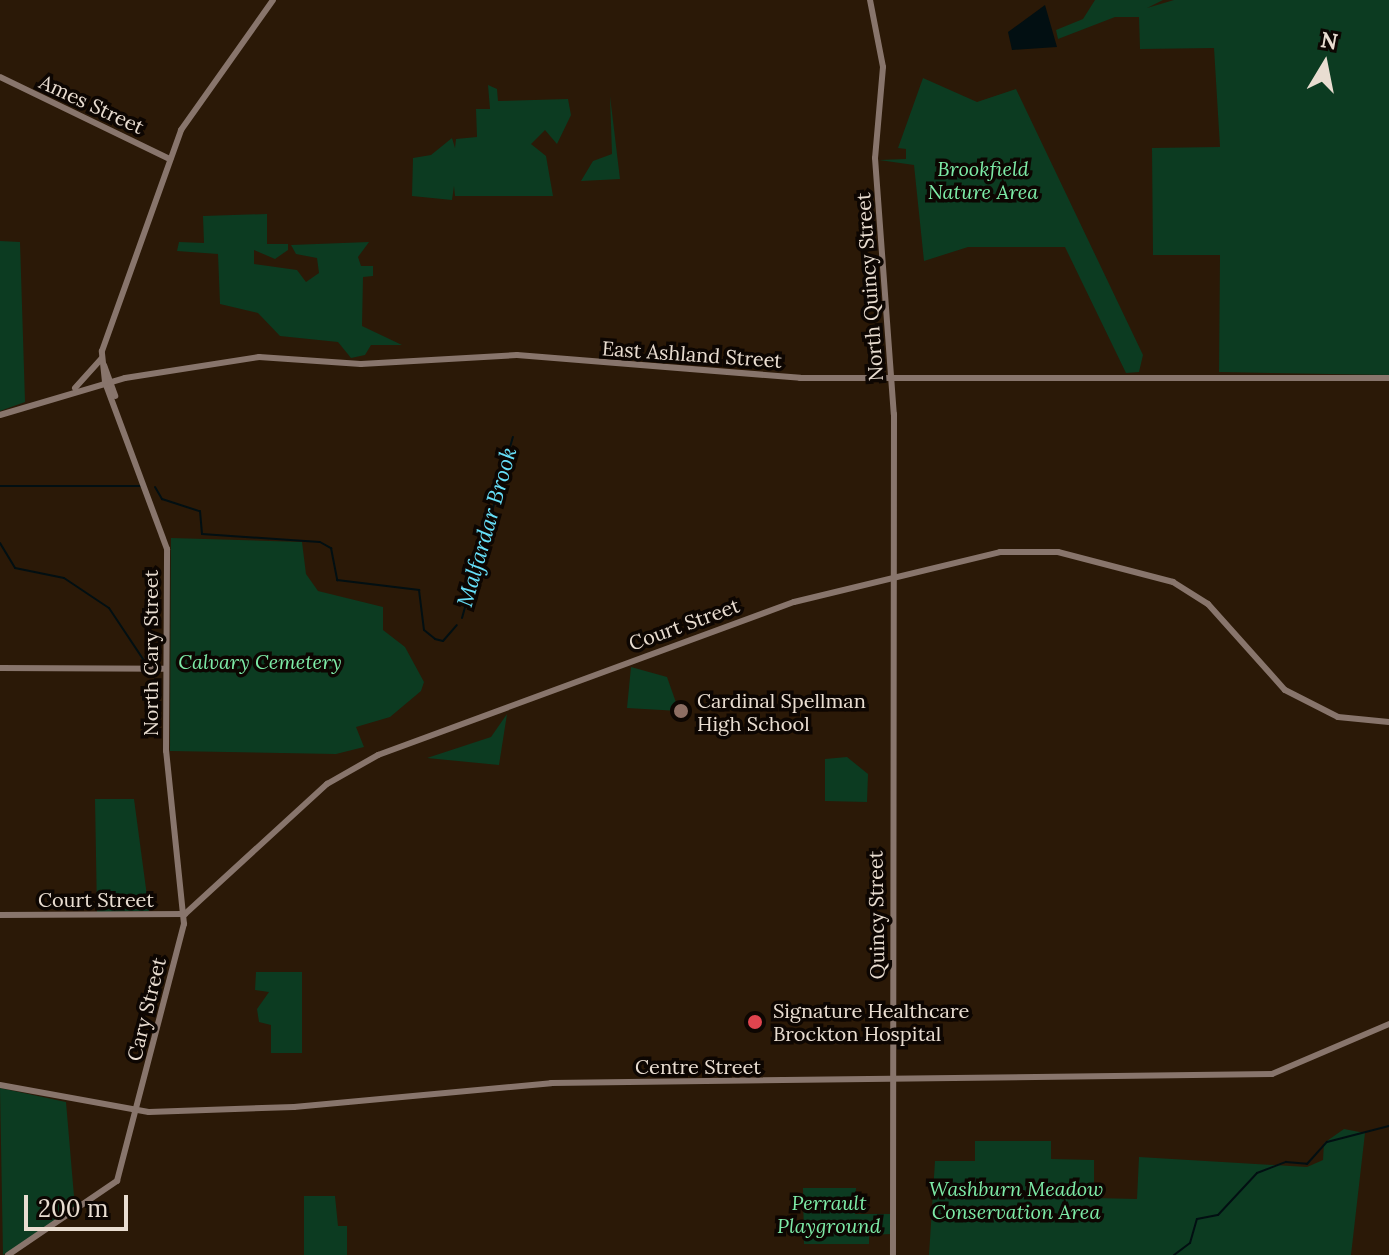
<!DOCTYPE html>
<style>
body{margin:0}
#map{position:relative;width:1389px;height:1255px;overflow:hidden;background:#2b1907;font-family:Lora,serif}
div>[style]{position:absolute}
.green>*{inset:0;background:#0c3b21}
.water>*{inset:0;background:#020f12}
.stream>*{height:2px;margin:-1px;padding:0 1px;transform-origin:1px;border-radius:1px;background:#020f12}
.secondary>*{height:6px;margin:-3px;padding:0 3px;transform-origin:3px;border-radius:3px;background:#88756c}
.dots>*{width:22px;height:22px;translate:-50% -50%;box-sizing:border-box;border:4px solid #0d0602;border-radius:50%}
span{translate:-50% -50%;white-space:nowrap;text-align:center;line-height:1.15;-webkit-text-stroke:7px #0d0602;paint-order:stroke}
.street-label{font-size:20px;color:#e9ddd1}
.park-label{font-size:20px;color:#7deba7;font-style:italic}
.poi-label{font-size:20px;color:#e9ddd1}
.left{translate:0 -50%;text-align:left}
.water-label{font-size:22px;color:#67e0f9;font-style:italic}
.north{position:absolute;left:1285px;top:24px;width:80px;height:80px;-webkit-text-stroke:6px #0d0602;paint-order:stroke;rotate:10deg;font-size:22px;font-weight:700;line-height:32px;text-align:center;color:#e9ddd1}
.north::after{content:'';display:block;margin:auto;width:28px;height:36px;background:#e9ddd1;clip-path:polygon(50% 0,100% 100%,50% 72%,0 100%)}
.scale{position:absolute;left:24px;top:1195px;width:104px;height:36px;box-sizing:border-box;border:4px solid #e9ddd1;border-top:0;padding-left:10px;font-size:24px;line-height:28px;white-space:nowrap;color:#e9ddd1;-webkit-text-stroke:6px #0d0602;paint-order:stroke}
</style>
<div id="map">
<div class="green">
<i style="clip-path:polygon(1095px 0,1163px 0,1147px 8px,1174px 0,1389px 0,1389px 375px,1219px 372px,1220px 255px,1153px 255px,1152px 148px,1220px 147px,1214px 48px,1140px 49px,1139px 17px,1115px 17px,1058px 39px,1056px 30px,1083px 19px)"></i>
<i style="clip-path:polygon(923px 78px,977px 102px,1016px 89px,1143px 355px,1139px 372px,1126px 373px,1065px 247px,968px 247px,924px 261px,914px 165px,879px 160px,906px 159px,906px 149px,898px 148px)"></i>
<i style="clip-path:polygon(488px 85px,497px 89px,498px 101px,568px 99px,571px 115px,557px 144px,545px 130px,531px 144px,546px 156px,553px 196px,455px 196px,454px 186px,452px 200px,412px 196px,413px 158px,431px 155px,452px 138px,455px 148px,456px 139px,477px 137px,476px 109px,490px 109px)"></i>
<i style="clip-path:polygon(610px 96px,620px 179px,581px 181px,593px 161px,612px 154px)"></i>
<i style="clip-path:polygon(267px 214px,267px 244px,288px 244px,288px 250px,275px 259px,254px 250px,254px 264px,297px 270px,306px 282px,319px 273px,317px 258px,296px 254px,291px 245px,369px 242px,358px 257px,361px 266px,373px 266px,373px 276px,363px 277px,362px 326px,402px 345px,371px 345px,365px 355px,351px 358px,338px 342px,280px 336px,258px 313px,220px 304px,218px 254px,177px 251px,179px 242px,204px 243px,203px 216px)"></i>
<i style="clip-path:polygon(0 241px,20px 242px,25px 402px,0 411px)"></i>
<i style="clip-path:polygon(171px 538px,302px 542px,306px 574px,318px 591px,383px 607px,383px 630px,405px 647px,424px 682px,421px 691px,390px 717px,356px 727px,364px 747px,336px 754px,170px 751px)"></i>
<i style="clip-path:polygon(631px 667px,667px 677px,679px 711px,627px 708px)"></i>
<i style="clip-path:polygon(507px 714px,499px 765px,427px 758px,491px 737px)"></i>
<i style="clip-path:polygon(847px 757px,868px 774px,867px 802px,825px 801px,825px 759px)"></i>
<i style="clip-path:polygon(95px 799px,134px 799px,149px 911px,97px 912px)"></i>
<i style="clip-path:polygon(256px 972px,302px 972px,302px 1053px,271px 1053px,271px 1025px,259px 1022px,257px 1009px,269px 992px,255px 990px)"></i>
<i style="clip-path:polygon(0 1088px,66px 1102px,75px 1208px,3px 1255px)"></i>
<i style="clip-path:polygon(1344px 1129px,1365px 1133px,1351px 1255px,929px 1255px,935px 1161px,975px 1161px,975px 1141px,1051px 1141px,1051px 1159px,1094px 1160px,1094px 1198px,1137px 1199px,1139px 1157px,1307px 1167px,1323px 1160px,1324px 1143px)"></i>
<i style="clip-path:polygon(803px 1188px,856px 1188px,855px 1214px,891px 1214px,891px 1234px,869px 1235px,869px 1244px,804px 1244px)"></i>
<i style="clip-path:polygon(304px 1196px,335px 1196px,338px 1226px,347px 1226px,347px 1255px,304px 1255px)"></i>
</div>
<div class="water">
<i style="clip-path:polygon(1045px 5px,1057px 47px,1012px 50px,1008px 32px)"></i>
</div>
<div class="stream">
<i style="left:0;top:486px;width:140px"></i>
<i style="left:155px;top:487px;width:14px;rotate:60deg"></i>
<i style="left:162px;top:499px;width:40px;rotate:18deg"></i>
<i style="left:200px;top:511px;width:23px;rotate:85deg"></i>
<i style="left:202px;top:534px;width:118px;rotate:3.9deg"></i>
<i style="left:320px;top:542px;width:13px;rotate:29deg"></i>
<i style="left:331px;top:548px;width:33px;rotate:79deg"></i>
<i style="left:337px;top:580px;width:83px;rotate:7deg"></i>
<i style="left:419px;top:590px;width:40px;rotate:82.9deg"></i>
<i style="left:424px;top:630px;width:14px;rotate:39deg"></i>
<i style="left:435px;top:639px;width:8px;rotate:14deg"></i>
<i style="left:443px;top:641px;width:21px;rotate:-49deg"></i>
<i style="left:0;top:543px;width:29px;rotate:59deg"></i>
<i style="left:15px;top:568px;width:50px;rotate:11.5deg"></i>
<i style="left:64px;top:578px;width:54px;rotate:33.7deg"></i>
<i style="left:109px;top:608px;width:65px;rotate:56.3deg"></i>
<i style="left:462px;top:618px;width:188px;rotate:-74.3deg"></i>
<i style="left:1174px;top:1255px;width:20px;rotate:-37deg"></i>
<i style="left:1190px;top:1243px;width:25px;rotate:-74deg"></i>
<i style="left:1197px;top:1219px;width:21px;rotate:-11deg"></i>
<i style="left:1218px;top:1215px;width:57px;rotate:-47.1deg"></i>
<i style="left:1257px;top:1173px;width:31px;rotate:-21deg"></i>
<i style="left:1286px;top:1162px;width:21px;rotate:5deg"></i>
<i style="left:1307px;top:1164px;width:30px;rotate:-48deg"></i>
<i style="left:1327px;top:1142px;width:64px;rotate:-14.5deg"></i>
</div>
<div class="secondary">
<i style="left:870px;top:0;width:68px;rotate:79deg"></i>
<i style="left:883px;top:67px;width:91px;rotate:95deg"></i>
<i style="left:875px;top:158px;width:257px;rotate:85.8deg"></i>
<i style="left:894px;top:414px;width:841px;rotate:90.07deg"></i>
<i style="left:0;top:77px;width:189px;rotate:25.8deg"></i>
<i style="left:104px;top:365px;width:33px;rotate:70deg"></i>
<i style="left:75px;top:388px;width:40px;rotate:-48deg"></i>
<i style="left:0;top:415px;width:130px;rotate:-16.5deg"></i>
<i style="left:125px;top:378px;width:136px;rotate:-8.9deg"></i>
<i style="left:259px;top:357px;width:102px;rotate:3.9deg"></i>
<i style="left:361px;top:364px;width:156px;rotate:-3.3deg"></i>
<i style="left:517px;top:355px;width:284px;rotate:4.6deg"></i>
<i style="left:800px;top:378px;width:589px"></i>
<i style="left:0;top:668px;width:165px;rotate:0.3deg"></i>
<i style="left:185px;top:914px;width:193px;rotate:-42.5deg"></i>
<i style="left:327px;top:784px;width:59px;rotate:-29.6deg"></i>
<i style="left:378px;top:755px;width:443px;rotate:-20.2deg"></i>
<i style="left:794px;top:602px;width:212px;rotate:-13.6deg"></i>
<i style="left:1000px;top:552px;width:58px"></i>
<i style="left:1058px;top:552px;width:119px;rotate:14.6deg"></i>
<i style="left:1173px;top:582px;width:41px;rotate:32.2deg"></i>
<i style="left:1208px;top:604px;width:115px;rotate:48.2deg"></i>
<i style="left:1285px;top:690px;width:59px;rotate:27deg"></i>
<i style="left:1338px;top:717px;width:51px;rotate:5.6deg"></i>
<i style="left:0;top:915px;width:185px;rotate:-0.3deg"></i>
<i style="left:0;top:1085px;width:151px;rotate:10.3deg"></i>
<i style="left:149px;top:1112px;width:145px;rotate:-2deg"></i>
<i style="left:294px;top:1107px;width:258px;rotate:-5.3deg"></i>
<i style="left:551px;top:1083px;width:721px;rotate:-0.72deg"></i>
<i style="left:1272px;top:1074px;width:127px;rotate:-23.1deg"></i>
<i style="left:8px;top:1255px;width:132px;rotate:-34.2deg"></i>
<i style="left:117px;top:1181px;width:266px;rotate:-75.4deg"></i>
<i style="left:184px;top:924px;width:174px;rotate:-95.9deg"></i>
<i style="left:166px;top:751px;width:202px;rotate:-89.7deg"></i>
<i style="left:167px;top:549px;width:178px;rotate:-110.4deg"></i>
<i style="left:105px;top:382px;width:31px;rotate:-96deg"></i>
<i style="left:102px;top:351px;width:235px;rotate:-70.3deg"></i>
<i style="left:181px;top:130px;width:159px;rotate:-54.7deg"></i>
</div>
<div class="dots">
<i style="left:681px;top:711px;background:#8d6e63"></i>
<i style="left:755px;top:1022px;background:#e0444e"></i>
</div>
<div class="street-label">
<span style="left:92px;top:104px;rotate:25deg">Ames Street</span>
<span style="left:869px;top:287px;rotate:-94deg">North Quincy Street</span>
<span style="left:692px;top:354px;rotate:4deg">East Ashland Street</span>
<span style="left:684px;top:624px;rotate:-20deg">Court Street</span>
<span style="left:150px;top:653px;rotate:-90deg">North Cary Street</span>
<span style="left:96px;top:899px">Court Street</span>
<span style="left:876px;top:915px;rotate:-91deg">Quincy Street</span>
<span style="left:146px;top:1009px;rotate:-76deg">Cary Street</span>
<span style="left:698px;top:1066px">Centre Street</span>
</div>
<div class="park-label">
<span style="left:983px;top:180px">Brookfield<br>Nature Area</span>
<span style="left:260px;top:661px">Calvary Cemetery</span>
<span style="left:1016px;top:1200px">Washburn Meadow<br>Conservation Area</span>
<span style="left:829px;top:1214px">Perrault<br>Playground</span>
</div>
<div class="poi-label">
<span class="left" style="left:697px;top:712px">Cardinal Spellman<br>High School</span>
<span class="left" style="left:773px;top:1022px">Signature Healthcare<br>Brockton Hospital</span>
</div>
<div class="water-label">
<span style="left:487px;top:527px;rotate:-74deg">Malfardar Brook</span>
</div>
<div class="north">N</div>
<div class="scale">200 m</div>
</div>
